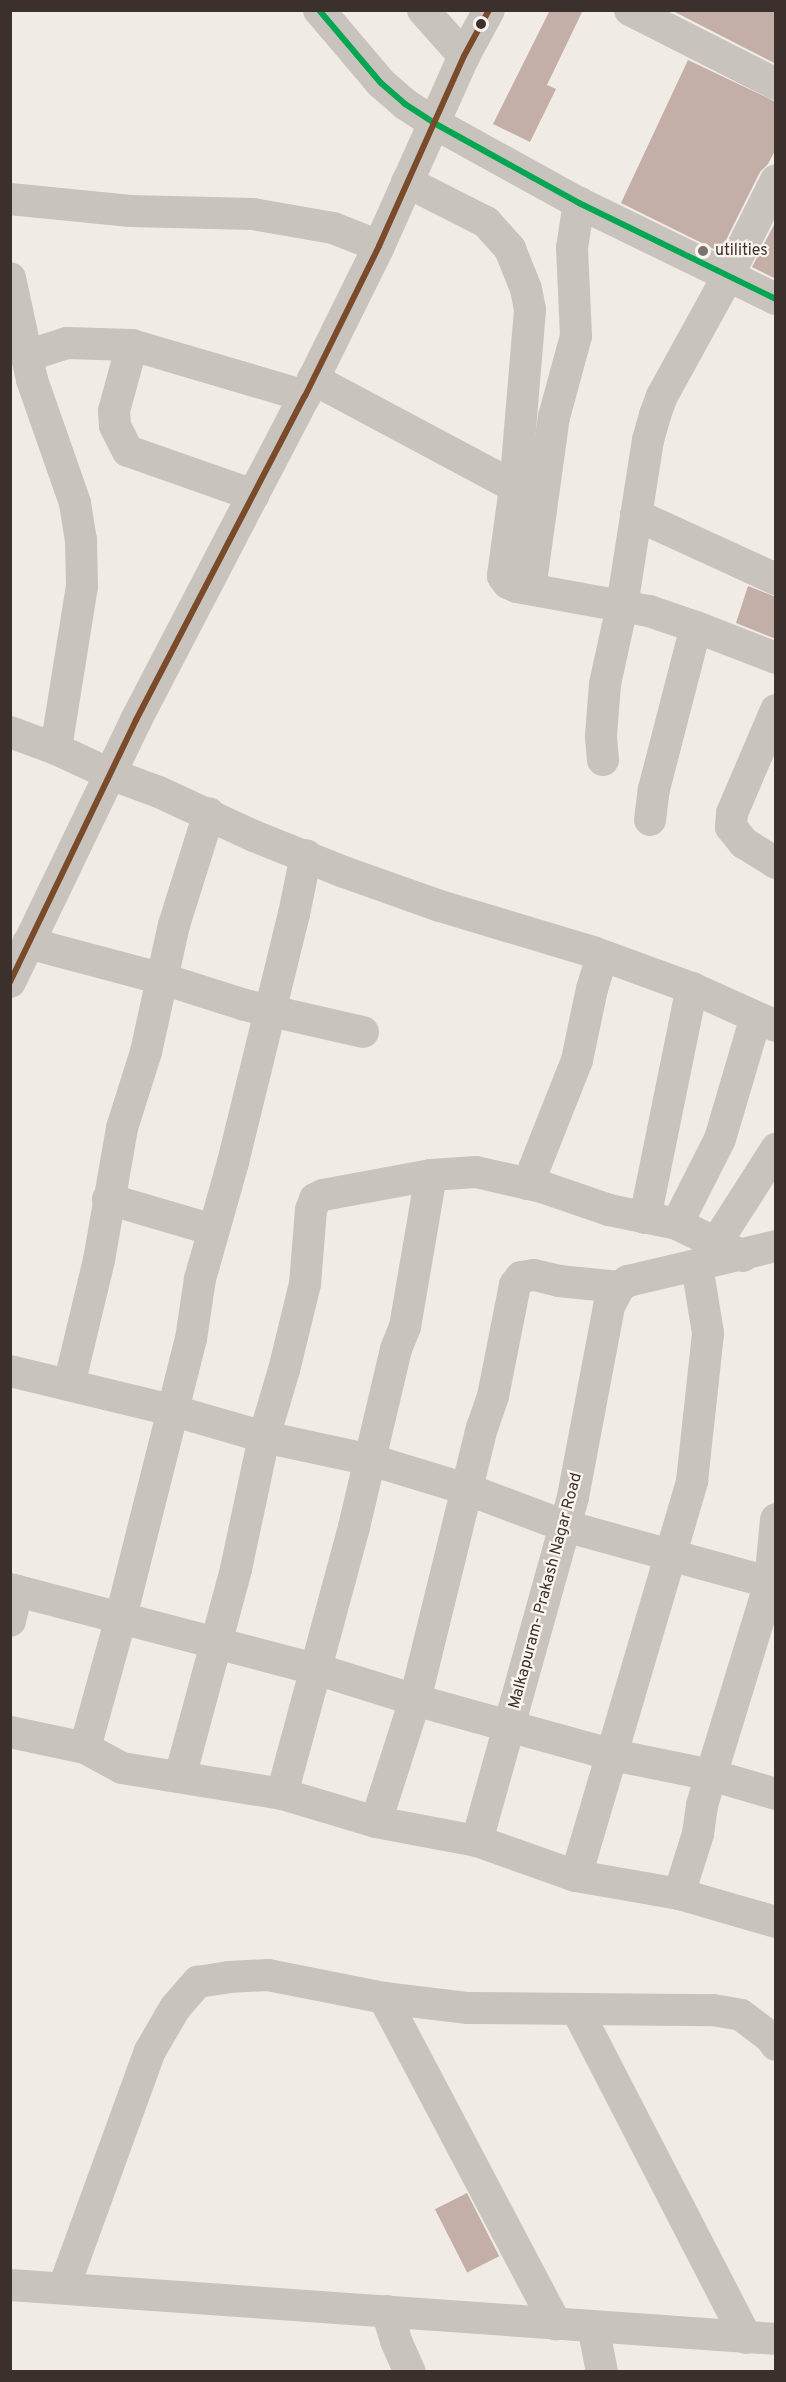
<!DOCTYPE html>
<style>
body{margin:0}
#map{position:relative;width:786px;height:2382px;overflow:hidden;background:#f0ebe5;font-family:Overpass,sans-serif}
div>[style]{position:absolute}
.building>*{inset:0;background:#c3afa7;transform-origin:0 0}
.minor>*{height:32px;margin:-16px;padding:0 16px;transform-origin:16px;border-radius:16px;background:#c9c3be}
.bus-1>*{height:6px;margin:-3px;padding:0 3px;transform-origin:3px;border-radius:3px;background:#00a651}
.bus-2>*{height:6px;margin:-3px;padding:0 3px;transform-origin:3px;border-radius:3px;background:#7a4b2a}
.dots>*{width:16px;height:16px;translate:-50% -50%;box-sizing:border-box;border:3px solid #fbf5ee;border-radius:50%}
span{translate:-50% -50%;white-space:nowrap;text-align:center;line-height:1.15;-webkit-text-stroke:4.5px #fbf5ee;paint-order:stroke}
.poi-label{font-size:16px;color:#3b302b}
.left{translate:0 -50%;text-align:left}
.street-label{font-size:16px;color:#3b302b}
.frame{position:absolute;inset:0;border:12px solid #3b302b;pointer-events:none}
</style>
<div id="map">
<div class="building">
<i style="clip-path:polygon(550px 10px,583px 10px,547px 85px,556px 89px,530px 142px,493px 124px)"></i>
<i style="clip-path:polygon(671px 10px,776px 10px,776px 64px)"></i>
<i style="clip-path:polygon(688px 60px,776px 102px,776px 149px,768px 164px,760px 172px,720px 252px,621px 203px)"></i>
<i style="clip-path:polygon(776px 221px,776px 279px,752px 267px)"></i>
<i style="clip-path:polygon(748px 586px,776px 597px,776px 639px,736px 623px)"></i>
<i style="left:467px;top:2193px;width:71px;height:36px;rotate:63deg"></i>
</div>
<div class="minor">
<i style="left:319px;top:10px;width:96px;rotate:49.7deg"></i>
<i style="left:381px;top:83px;width:32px;rotate:41deg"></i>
<i style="left:405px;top:104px;width:35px;rotate:33deg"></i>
<i style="left:434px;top:123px;width:166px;rotate:28.9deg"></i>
<i style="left:579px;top:203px;width:219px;rotate:26deg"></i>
<i style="left:423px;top:10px;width:62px;rotate:48.3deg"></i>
<i style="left:630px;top:10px;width:164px;rotate:26.9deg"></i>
<i style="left:407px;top:182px;width:89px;rotate:26.9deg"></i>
<i style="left:486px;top:222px;width:36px;rotate:48deg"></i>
<i style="left:510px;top:249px;width:43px;rotate:68.2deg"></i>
<i style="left:526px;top:289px;width:21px;rotate:79deg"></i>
<i style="left:530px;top:310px;width:178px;rotate:94.8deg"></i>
<i style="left:515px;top:487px;width:90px;rotate:97.7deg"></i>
<i style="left:503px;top:576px;width:9px;rotate:54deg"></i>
<i style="left:508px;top:583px;width:10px;rotate:24deg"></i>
<i style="left:517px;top:587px;width:134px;rotate:10.3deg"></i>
<i style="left:649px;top:611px;width:50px;rotate:18.8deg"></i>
<i style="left:10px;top:199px;width:121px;rotate:5.7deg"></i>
<i style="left:130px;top:211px;width:123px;rotate:1.4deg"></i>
<i style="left:253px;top:214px;width:81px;rotate:9.9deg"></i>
<i style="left:333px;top:228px;width:49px;rotate:21.4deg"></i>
<i style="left:10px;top:278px;width:104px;rotate:77.8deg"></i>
<i style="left:32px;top:380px;width:130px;rotate:70.7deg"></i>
<i style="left:75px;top:503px;width:37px;rotate:81deg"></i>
<i style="left:81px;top:540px;width:46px;rotate:88.8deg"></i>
<i style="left:82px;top:586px;width:165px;rotate:99.1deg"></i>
<i style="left:132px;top:345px;width:180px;rotate:16.4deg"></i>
<i style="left:26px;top:356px;width:43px;rotate:-17.6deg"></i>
<i style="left:67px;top:343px;width:65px;rotate:1.8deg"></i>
<i style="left:132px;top:345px;width:68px;rotate:105.3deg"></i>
<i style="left:114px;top:411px;width:15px;rotate:86deg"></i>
<i style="left:115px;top:426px;width:28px;rotate:63deg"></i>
<i style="left:128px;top:451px;width:133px;rotate:19.4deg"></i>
<i style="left:313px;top:379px;width:229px;rotate:28.1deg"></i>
<i style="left:636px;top:515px;width:154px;rotate:24.6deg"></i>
<i style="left:530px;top:589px;width:174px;rotate:-82.1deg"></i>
<i style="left:554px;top:417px;width:84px;rotate:-74.8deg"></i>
<i style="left:576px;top:336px;width:88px;rotate:-92.6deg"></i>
<i style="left:572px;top:248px;width:46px;rotate:-81.2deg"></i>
<i style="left:776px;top:710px;width:112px;rotate:113.1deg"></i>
<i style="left:732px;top:813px;width:14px;rotate:94deg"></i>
<i style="left:731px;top:827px;width:21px;rotate:51deg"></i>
<i style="left:744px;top:843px;width:38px;rotate:32deg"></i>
<i style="left:10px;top:732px;width:49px;rotate:20.3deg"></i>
<i style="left:56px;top:749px;width:60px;rotate:24.8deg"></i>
<i style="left:110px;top:774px;width:52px;rotate:20.2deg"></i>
<i style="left:159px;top:792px;width:105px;rotate:24.9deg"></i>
<i style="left:254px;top:836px;width:97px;rotate:21.8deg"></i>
<i style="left:344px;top:872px;width:102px;rotate:19.5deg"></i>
<i style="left:440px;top:906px;width:160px;rotate:16.7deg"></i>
<i style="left:593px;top:952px;width:105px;rotate:20deg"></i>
<i style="left:692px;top:988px;width:92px;rotate:24.3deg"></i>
<i style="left:603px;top:760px;width:24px;rotate:-95deg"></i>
<i style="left:601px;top:736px;width:52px;rotate:-85.6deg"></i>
<i style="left:605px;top:684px;width:80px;rotate:-77.7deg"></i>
<i style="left:622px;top:606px;width:168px;rotate:-81.1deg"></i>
<i style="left:648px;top:440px;width:26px;rotate:-74deg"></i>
<i style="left:655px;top:415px;width:20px;rotate:-70deg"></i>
<i style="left:662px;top:396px;width:137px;rotate:-61.2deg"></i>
<i style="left:728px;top:276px;width:107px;rotate:-63.4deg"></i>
<i style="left:650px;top:820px;width:31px;rotate:-83deg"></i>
<i style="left:654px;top:789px;width:167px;rotate:-75.5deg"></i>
<i style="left:696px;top:627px;width:86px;rotate:21.2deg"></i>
<i style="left:28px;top:943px;width:140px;rotate:14.9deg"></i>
<i style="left:163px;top:979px;width:86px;rotate:17.6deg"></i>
<i style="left:245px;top:1005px;width:121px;rotate:12.9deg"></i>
<i style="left:10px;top:982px;width:291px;rotate:-64.3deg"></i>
<i style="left:136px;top:720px;width:365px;rotate:-62.5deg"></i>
<i style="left:305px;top:396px;width:167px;rotate:-63.7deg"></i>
<i style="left:379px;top:246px;width:208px;rotate:-65.9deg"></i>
<i style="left:464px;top:56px;width:52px;rotate:-61.5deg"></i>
<i style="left:528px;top:1184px;width:133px;rotate:-68.4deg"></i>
<i style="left:577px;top:1060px;width:73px;rotate:-78.1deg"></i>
<i style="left:592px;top:989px;width:34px;rotate:-73deg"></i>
<i style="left:108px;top:1199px;width:109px;rotate:16.4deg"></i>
<i style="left:645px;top:1218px;width:235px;rotate:-78.5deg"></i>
<i style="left:677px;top:1224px;width:95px;rotate:-63.2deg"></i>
<i style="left:720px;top:1139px;width:127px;rotate:-73.6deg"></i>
<i style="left:716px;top:1243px;width:112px;rotate:-57.4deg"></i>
<i style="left:10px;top:1371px;width:166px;rotate:13.6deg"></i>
<i style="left:171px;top:1410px;width:97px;rotate:16.2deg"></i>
<i style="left:264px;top:1437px;width:109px;rotate:12.1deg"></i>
<i style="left:371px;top:1460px;width:102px;rotate:17deg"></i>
<i style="left:469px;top:1490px;width:103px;rotate:20.6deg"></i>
<i style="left:565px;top:1526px;width:219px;rotate:15.4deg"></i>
<i style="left:69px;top:1385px;width:129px;rotate:-76.5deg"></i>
<i style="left:99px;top:1260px;width:134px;rotate:-80.1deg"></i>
<i style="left:122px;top:1128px;width:80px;rotate:-72.5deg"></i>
<i style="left:146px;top:1052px;width:130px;rotate:-77.6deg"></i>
<i style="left:174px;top:925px;width:117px;rotate:-72.6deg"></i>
<i style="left:10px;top:1589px;width:316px;rotate:14.7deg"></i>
<i style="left:316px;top:1669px;width:104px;rotate:17.4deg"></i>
<i style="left:415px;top:1700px;width:205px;rotate:15.5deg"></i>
<i style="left:613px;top:1755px;width:100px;rotate:11.5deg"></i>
<i style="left:711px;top:1775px;width:68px;rotate:16.3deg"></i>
<i style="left:10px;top:1621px;width:31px;rotate:-77deg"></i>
<i style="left:10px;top:1732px;width:77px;rotate:12deg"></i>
<i style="left:85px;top:1748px;width:42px;rotate:28.4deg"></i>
<i style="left:122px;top:1768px;width:162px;rotate:9.2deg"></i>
<i style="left:282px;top:1794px;width:98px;rotate:16.6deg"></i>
<i style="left:376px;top:1822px;width:103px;rotate:10.7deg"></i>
<i style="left:477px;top:1841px;width:105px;rotate:19.5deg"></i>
<i style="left:576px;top:1876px;width:105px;rotate:9.9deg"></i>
<i style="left:679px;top:1894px;width:101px;rotate:16.1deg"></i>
<i style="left:85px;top:1748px;width:136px;rotate:-74.6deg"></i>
<i style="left:121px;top:1617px;width:287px;rotate:-75.9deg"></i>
<i style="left:191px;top:1339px;width:61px;rotate:-81.5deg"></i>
<i style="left:200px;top:1279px;width:122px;rotate:-74.2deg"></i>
<i style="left:233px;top:1162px;width:255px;rotate:-76.2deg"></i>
<i style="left:294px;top:914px;width:60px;rotate:-78.5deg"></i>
<i style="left:180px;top:1777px;width:215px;rotate:-74.9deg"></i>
<i style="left:236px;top:1569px;width:135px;rotate:-78deg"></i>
<i style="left:264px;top:1437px;width:70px;rotate:-73.4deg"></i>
<i style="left:284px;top:1370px;width:89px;rotate:-76.3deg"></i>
<i style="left:305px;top:1284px;width:74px;rotate:-85.4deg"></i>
<i style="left:311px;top:1210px;width:12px;rotate:-70deg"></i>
<i style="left:315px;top:1199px;width:9px;rotate:-27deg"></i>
<i style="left:323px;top:1195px;width:110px;rotate:-10.5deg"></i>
<i style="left:431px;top:1175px;width:45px;rotate:-3.8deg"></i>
<i style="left:476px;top:1172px;width:68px;rotate:12.8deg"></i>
<i style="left:542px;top:1187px;width:71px;rotate:18.9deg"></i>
<i style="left:609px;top:1210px;width:69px;rotate:11.6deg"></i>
<i style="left:677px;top:1224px;width:73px;rotate:25.9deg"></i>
<i style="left:282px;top:1794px;width:277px;rotate:-74.9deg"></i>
<i style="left:354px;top:1527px;width:183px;rotate:-76.7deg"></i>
<i style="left:396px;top:1349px;width:24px;rotate:-68deg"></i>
<i style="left:405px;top:1327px;width:154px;rotate:-80.3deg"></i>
<i style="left:376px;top:1822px;width:128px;rotate:-72.3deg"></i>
<i style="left:415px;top:1700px;width:280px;rotate:-76.2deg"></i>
<i style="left:482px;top:1428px;width:34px;rotate:-71deg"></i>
<i style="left:493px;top:1396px;width:113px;rotate:-78.8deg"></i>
<i style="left:515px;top:1285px;width:10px;rotate:-53deg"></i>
<i style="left:521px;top:1277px;width:13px;rotate:-9deg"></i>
<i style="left:534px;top:1275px;width:26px;rotate:13deg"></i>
<i style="left:559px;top:1281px;width:60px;rotate:5.7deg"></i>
<i style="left:477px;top:1841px;width:357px;rotate:-74.4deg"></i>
<i style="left:573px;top:1497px;width:194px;rotate:-79.3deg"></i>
<i style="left:609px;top:1306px;width:21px;rotate:-62deg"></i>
<i style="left:619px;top:1287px;width:11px;rotate:-34deg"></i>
<i style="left:628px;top:1281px;width:152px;rotate:-13.3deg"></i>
<i style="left:576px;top:1876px;width:412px;rotate:-73.6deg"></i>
<i style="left:692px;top:1481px;width:149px;rotate:-83.8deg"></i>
<i style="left:708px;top:1333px;width:68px;rotate:-99.3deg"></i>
<i style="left:679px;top:1894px;width:63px;rotate:-72.4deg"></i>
<i style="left:698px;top:1834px;width:29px;rotate:-82deg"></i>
<i style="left:702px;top:1805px;width:232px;rotate:-73deg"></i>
<i style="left:770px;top:1583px;width:64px;rotate:-84.6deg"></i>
<i style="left:384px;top:1998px;width:369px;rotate:62.2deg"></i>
<i style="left:577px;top:2010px;width:369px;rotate:62.7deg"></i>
<i style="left:10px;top:2285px;width:768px;rotate:4.03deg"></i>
<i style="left:64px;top:2287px;width:251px;rotate:-70deg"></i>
<i style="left:150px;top:2051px;width:50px;rotate:-59.8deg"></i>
<i style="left:175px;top:2008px;width:35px;rotate:-49deg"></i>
<i style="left:198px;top:1982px;width:31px;rotate:-9deg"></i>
<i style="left:229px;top:1977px;width:39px;rotate:-3deg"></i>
<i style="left:268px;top:1975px;width:118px;rotate:11.2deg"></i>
<i style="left:384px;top:1998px;width:85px;rotate:6.8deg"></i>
<i style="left:468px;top:2008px;width:245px;rotate:0.5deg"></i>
<i style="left:713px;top:2010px;width:28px;rotate:10deg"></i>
<i style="left:741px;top:2015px;width:36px;rotate:37deg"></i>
<i style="left:770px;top:2037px;width:10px;rotate:53deg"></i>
<i style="left:387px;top:2311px;width:31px;rotate:73deg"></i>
<i style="left:396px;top:2341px;width:34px;rotate:66deg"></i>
<i style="left:593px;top:2326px;width:47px;rotate:78.9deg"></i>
</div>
<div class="bus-1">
<i style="left:319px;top:10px;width:96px;rotate:49.7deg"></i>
<i style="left:381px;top:83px;width:32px;rotate:41deg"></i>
<i style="left:405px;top:104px;width:35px;rotate:33deg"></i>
<i style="left:434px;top:123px;width:166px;rotate:28.9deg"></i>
<i style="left:579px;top:203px;width:219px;rotate:26deg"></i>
</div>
<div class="bus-2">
<i style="left:10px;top:982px;width:291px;rotate:-64.3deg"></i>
<i style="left:136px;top:720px;width:365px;rotate:-62.5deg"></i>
<i style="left:305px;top:396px;width:167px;rotate:-63.7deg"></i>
<i style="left:379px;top:246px;width:208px;rotate:-65.9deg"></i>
<i style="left:464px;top:56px;width:52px;rotate:-61.5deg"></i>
</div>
<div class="dots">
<i style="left:481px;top:24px;background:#3b302b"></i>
<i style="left:703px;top:251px;background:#7a716c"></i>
</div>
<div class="poi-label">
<span class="left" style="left:715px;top:251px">utilities</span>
</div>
<div class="street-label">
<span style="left:546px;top:1591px;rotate:-75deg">Malkapuram- Prakash Nagar Road</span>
</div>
<div class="frame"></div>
</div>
